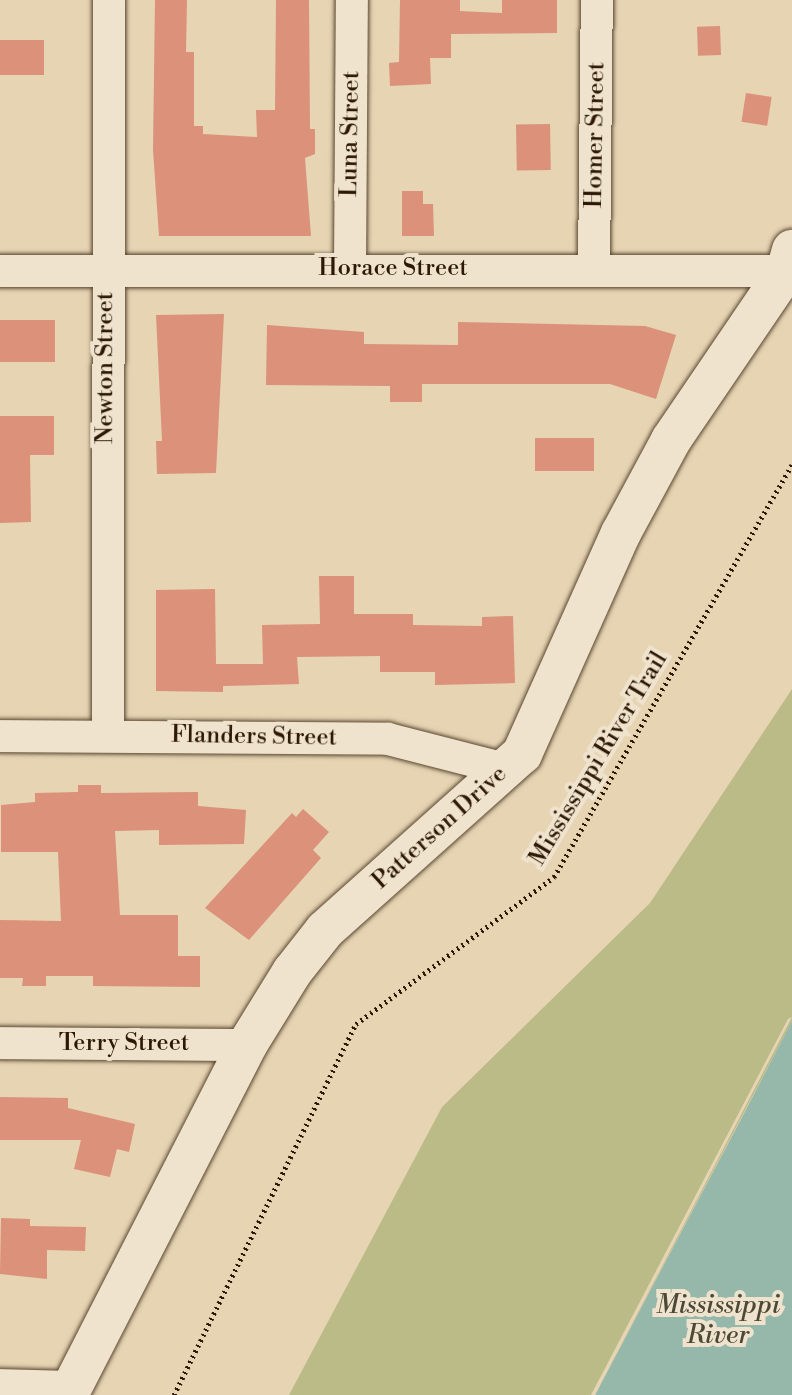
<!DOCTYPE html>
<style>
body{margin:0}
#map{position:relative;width:792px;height:1395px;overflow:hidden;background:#e6d4b3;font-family:"Libre Bodoni",serif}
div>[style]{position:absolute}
.green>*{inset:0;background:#bb8}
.water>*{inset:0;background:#96b8ab}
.pier>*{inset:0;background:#e6d4b3}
.building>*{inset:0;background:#db917a;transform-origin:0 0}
.path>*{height:5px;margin-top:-2.5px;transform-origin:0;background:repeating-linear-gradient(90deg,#2c1804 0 2px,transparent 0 6px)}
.roads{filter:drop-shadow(0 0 2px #5a4730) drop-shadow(0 0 2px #5a4730)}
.minor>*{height:32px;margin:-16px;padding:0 16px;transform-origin:16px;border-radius:16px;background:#efe3ce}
.tertiary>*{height:40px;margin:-20px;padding:0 20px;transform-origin:20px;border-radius:20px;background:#efe3ce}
span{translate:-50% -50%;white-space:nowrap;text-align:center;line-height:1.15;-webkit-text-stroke:8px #efe3ce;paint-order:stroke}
.street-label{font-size:24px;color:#2c1804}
.water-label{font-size:26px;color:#4c4836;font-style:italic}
</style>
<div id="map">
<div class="green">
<i style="clip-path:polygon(792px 689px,792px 1021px,595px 1395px,289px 1395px,442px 1107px,650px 903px)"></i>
</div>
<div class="water">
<i style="clip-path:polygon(792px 1021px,792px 1395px,595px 1395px,739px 1123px)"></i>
</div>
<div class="pier">
<i style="clip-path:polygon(792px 1017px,595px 1395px,591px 1395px,788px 1019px)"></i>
</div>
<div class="building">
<i style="clip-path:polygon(155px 0,187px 0,186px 52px,194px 52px,194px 126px,203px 126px,203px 134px,257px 137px,256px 110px,275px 110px,276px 0,309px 0,310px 129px,315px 129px,315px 154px,305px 158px,311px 236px,159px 236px,153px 150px)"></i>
<i style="clip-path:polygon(400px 0,460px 0,460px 11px,502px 13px,502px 0,557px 0,557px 33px,451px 34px,451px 58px,430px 58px,431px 84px,390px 86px,389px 63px,399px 62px)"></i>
<i style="left:720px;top:26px;width:29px;height:23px;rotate:88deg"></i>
<i style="left:0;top:40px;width:44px;height:35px"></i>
<i style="left:746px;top:93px;width:26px;height:29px;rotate:9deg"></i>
<i style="left:550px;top:124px;width:46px;height:34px;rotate:89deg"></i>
<i style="clip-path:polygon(402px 191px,423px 191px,423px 204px,433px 204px,434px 236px,402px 236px)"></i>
<i style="clip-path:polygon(224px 314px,216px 473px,157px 474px,156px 441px,162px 441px,156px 315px)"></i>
<i style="left:55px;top:320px;width:42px;height:55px;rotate:90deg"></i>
<i style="clip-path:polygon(458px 322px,645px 326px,676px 335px,656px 399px,610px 384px,422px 384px,422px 402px,390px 402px,390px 386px,266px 385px,267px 325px,364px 332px,364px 344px,458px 345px)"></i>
<i style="clip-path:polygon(0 416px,54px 416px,54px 455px,30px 455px,31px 522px,0 523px)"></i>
<i style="left:535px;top:438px;width:59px;height:33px"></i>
<i style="clip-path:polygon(319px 576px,354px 576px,354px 614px,413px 614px,413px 625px,482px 626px,482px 617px,513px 616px,515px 683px,435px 685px,435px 672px,380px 672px,380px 656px,297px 657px,299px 684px,223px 686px,223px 692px,156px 691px,156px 590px,215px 589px,216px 664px,263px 664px,262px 625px,320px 624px)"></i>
<i style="clip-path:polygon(78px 785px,101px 785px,101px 793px,198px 792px,198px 806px,246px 810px,244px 844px,159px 845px,159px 830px,115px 831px,120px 915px,178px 915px,178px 956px,200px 956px,200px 987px,93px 986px,93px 976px,46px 976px,46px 986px,22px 986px,23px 978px,0 978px,0 920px,61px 921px,58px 852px,1px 852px,1px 805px,35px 802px,35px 793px,78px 792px)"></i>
<i style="clip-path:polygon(303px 809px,329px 832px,313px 850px,321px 858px,249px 940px,205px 908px,292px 813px,296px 817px)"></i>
<i style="clip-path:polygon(0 1097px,68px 1098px,68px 1108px,135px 1124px,129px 1152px,117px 1149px,110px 1177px,74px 1169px,81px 1140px,0 1140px)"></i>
<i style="clip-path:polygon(1px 1218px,30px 1219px,30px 1226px,86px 1227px,85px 1251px,47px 1250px,47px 1279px,0 1274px)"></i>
</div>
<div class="path">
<i style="left:174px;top:1395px;width:413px;rotate:-63.9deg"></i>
<i style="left:356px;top:1024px;width:247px;rotate:-36.6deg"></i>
<i style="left:554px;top:877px;width:476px;rotate:-60deg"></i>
</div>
<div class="roads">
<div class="minor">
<i style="left:350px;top:268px;width:268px;rotate:-89.6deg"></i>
<i style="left:594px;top:269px;width:269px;rotate:-89.4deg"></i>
<i style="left:0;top:271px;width:786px"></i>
<i style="left:0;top:736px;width:388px;rotate:0.4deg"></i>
<i style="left:388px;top:739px;width:121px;rotate:14.4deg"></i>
<i style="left:108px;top:736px;width:736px;rotate:-89.92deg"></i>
<i style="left:0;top:1043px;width:247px;rotate:0.5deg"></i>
<i style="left:0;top:1385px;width:72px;rotate:1.6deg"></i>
</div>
<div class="tertiary">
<i style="left:68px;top:1395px;width:393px;rotate:-62.9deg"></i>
<i style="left:247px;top:1045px;width:86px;rotate:-58.3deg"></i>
<i style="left:292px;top:972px;width:53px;rotate:-51.8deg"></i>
<i style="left:325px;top:930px;width:264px;rotate:-41.8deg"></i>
<i style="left:522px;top:754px;width:242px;rotate:-65.9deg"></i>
<i style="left:621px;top:533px;width:106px;rotate:-61.7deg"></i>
<i style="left:671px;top:440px;width:204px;rotate:-55.8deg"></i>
<i style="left:786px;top:271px;width:22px;rotate:-74deg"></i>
</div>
</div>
<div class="street-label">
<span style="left:351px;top:134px;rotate:-89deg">Luna Street</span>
<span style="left:596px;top:135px;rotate:-89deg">Homer Street</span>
<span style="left:393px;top:269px">Horace Street</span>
<span style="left:106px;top:368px;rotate:-90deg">Newton Street</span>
<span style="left:254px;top:737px;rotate:1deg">Flanders Street</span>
<span style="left:599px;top:759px;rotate:-59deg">Mississippi River Trail</span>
<span style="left:440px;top:828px;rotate:-42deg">Patterson Drive</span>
<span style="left:124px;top:1044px">Terry Street</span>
</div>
<div class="water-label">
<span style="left:718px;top:1321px">Mississippi<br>River</span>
</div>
</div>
